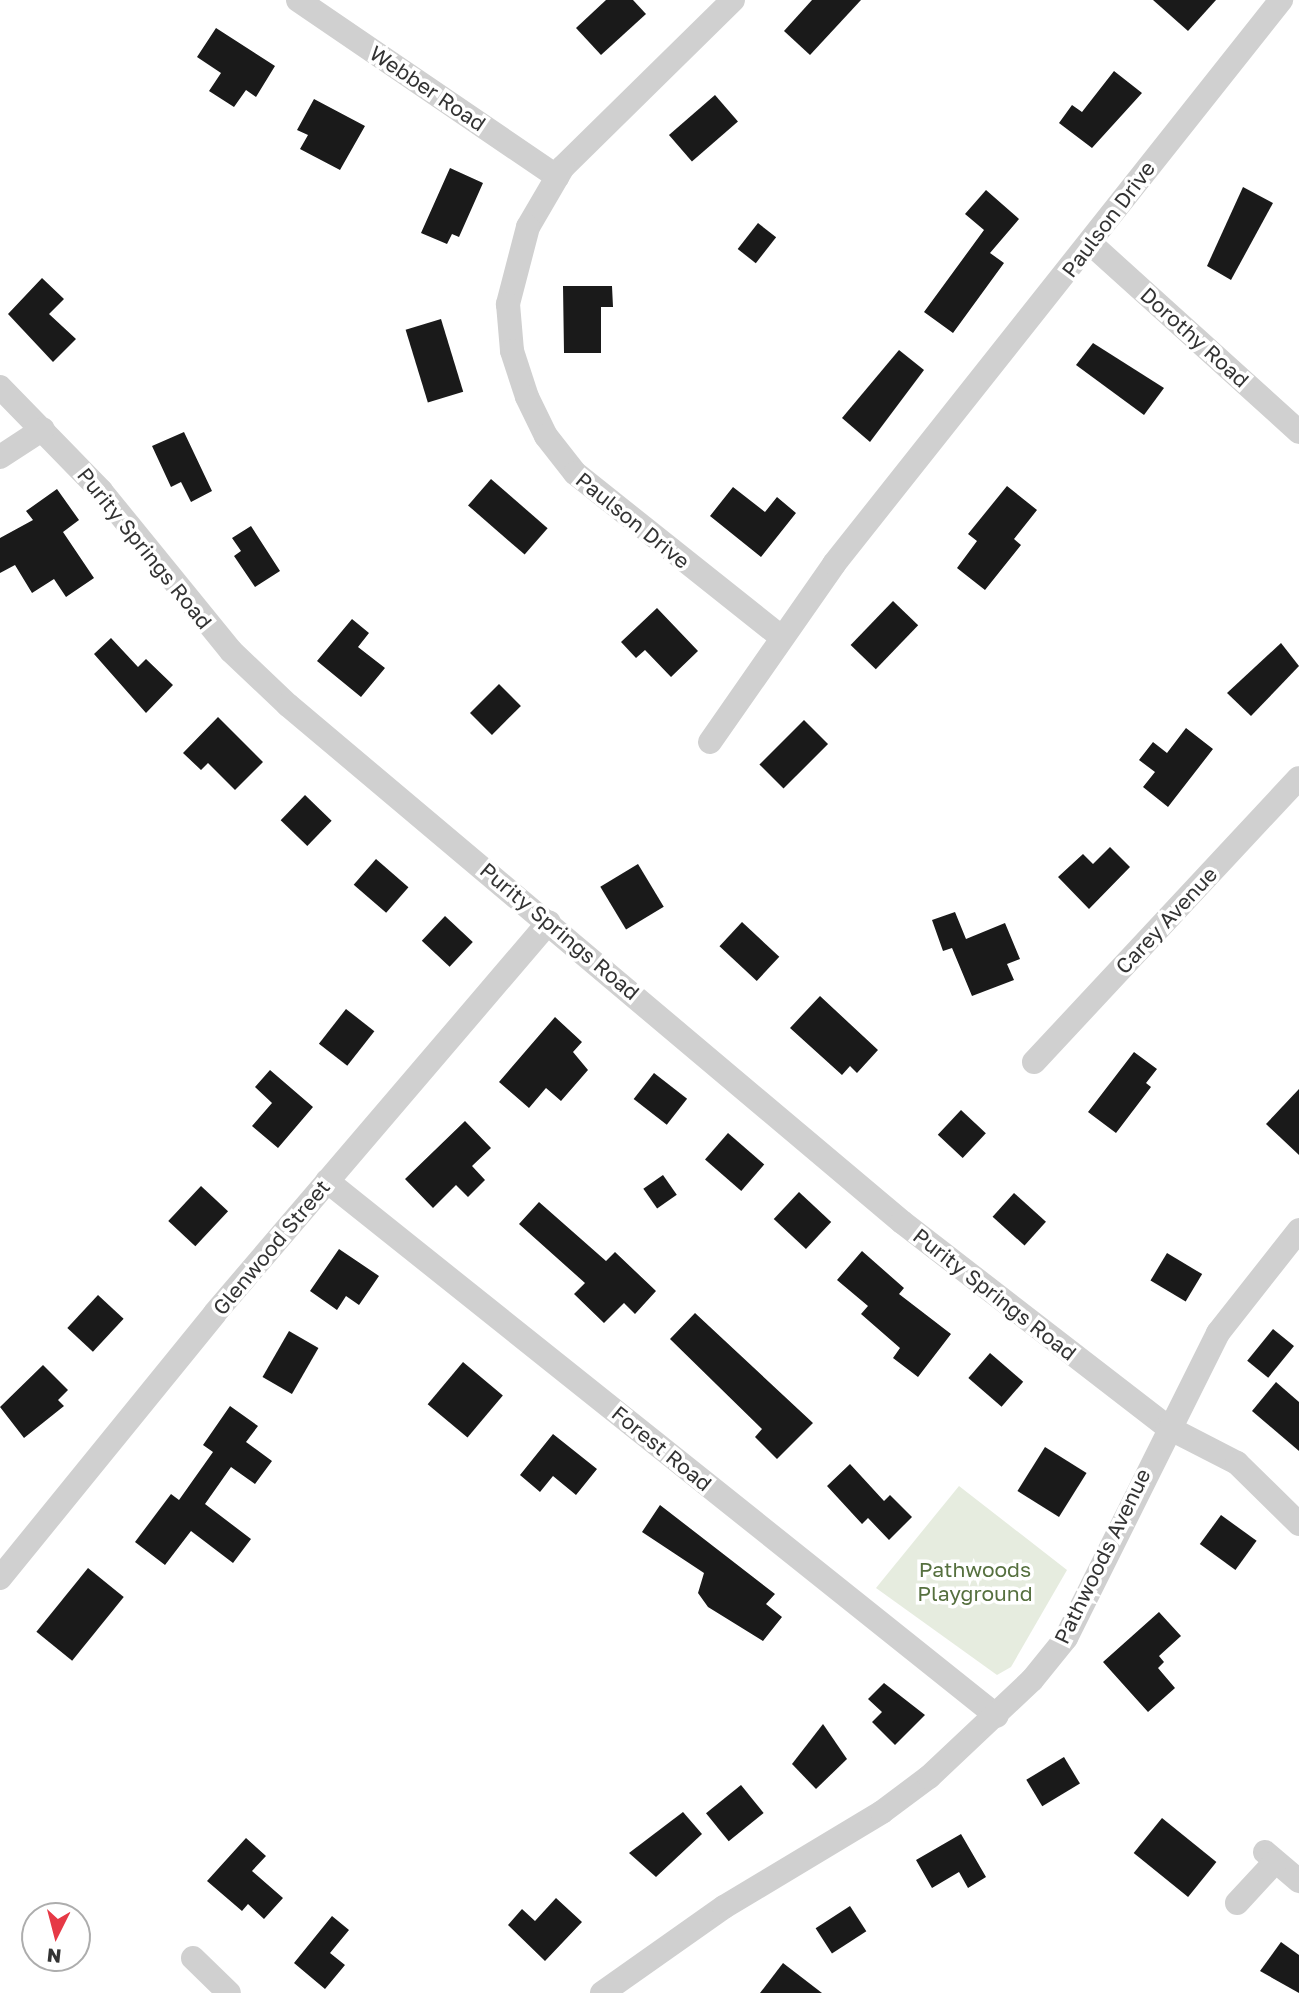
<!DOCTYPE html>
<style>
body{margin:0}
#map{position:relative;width:1299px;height:1993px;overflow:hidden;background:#fff;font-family:"Golos Text",sans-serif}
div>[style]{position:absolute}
.green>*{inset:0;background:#e6ecdf}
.building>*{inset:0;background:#1a1a1a;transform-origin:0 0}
.street>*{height:24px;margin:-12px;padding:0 12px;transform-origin:12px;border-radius:12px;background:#d0d0d0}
span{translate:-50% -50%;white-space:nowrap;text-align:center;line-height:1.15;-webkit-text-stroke:7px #fff;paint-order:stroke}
.street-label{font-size:21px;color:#333}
.park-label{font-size:21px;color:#56703f}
.north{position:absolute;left:21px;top:1902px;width:70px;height:70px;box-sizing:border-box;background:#fff;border:2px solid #adadad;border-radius:50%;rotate:186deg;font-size:19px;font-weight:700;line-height:28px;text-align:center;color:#333}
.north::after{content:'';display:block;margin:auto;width:24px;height:32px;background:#e63946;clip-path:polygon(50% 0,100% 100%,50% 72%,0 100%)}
</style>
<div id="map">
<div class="green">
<i style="clip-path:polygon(959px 1486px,1067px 1570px,1011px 1667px,997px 1675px,876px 1588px)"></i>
</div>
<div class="building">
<i style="clip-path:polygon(606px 0,633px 0,646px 14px,601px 55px,576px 28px)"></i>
<i style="clip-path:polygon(812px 0,861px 0,810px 55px,784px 31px)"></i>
<i style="clip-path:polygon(1153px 0,1216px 0,1188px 31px)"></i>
<i style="clip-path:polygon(216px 28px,275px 66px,256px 97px,246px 90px,234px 107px,209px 91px,221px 73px,197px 57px)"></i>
<i style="clip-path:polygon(1114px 71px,1142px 93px,1092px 148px,1059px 123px,1072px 105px,1082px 112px)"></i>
<i style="left:715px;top:95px;width:35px;height:61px;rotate:49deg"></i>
<i style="clip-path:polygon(314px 99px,365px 126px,340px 170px,300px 149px,308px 135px,297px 130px)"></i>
<i style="clip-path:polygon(450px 168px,483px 183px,459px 237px,452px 234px,447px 244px,421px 233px)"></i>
<i style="clip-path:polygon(1243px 187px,1273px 203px,1231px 280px,1207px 266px)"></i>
<i style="clip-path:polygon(986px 190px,1019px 219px,990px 253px,1004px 263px,953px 333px,924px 312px,984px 230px,965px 214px)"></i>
<i style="left:758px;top:223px;width:23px;height:33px;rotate:38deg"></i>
<i style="clip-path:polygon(42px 278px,64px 299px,49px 314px,76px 339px,53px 362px,8px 314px)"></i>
<i style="clip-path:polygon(563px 286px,612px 286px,613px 307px,601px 307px,601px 353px,564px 353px)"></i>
<i style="left:441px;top:319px;width:76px;height:37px;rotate:73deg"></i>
<i style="clip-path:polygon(1093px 343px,1164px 388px,1144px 415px,1076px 365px)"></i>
<i style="clip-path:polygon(899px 350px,924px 370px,870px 442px,842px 418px)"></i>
<i style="clip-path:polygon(184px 432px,212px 491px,191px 502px,181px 482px,171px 487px,152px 446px)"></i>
<i style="left:491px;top:479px;width:75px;height:35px;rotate:41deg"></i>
<i style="clip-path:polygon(1007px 486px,1037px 510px,1014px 539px,1021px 545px,985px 590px,957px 568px,977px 541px,968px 534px)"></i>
<i style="clip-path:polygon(733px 487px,765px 512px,777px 497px,796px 513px,761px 557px,710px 516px)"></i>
<i style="clip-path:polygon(57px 489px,79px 520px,63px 532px,94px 578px,66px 597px,54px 579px,32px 593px,15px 565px,0 573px,0 538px,33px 520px,26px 511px)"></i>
<i style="clip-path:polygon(251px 526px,280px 571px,255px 587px,234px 556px,241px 551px,232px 538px)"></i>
<i style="left:893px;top:601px;width:35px;height:61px;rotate:44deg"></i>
<i style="clip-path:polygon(657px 608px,698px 651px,671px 677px,645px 650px,636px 658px,621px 642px)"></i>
<i style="clip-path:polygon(352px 619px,369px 633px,358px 647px,385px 668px,361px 697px,317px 661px)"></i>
<i style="clip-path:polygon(111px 638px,138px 667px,146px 659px,173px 685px,146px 713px,94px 654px)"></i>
<i style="clip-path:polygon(1281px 643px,1299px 666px,1251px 716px,1227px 693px)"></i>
<i style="left:499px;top:684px;width:31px;height:41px;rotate:45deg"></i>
<i style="clip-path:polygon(218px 717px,263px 762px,235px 790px,208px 763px,201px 770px,183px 753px)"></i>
<i style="left:804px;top:720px;width:34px;height:63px;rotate:45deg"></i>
<i style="clip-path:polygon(1186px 728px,1213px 749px,1168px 807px,1143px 787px,1155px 772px,1139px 760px,1153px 742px,1167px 753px)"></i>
<i style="left:305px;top:795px;width:37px;height:35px;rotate:44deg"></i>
<i style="clip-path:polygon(1110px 847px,1130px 867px,1089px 909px,1058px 877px,1083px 854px,1093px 864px)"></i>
<i style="left:376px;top:859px;width:43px;height:34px;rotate:41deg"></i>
<i style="left:638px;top:864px;width:50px;height:44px;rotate:59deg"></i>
<i style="clip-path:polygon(955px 912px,966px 939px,1005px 923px,1020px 959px,1007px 964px,1014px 980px,972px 996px,952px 948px,943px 951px,932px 920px)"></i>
<i style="left:445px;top:916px;width:38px;height:34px;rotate:43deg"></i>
<i style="left:742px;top:922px;width:51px;height:33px;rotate:43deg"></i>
<i style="clip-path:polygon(820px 996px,878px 1050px,857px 1073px,850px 1066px,842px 1075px,790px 1028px)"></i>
<i style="left:346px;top:1009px;width:36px;height:44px;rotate:38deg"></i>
<i style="clip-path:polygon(555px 1017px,582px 1042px,573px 1052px,588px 1070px,561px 1101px,546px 1088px,529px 1108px,499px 1082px)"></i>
<i style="clip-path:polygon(1134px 1052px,1157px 1069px,1146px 1083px,1151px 1087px,1116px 1133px,1088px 1112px)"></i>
<i style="clip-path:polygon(270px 1070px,313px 1107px,278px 1148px,252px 1126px,272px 1103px,255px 1087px)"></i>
<i style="left:654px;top:1073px;width:42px;height:33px;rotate:38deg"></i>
<i style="clip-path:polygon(1299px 1089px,1299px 1155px,1266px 1124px)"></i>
<i style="left:961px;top:1110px;width:34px;height:34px;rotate:43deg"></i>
<i style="clip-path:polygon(465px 1121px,491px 1148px,472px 1166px,485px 1180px,468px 1197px,456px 1185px,433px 1208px,405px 1179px)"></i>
<i style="left:728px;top:1133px;width:48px;height:35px;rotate:41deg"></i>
<i style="left:663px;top:1175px;width:24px;height:24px;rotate:55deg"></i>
<i style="left:201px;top:1186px;width:37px;height:48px;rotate:43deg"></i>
<i style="left:799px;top:1192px;width:44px;height:37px;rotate:43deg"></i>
<i style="left:1014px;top:1193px;width:43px;height:32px;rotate:42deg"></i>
<i style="clip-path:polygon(539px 1202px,606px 1261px,615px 1252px,656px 1291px,635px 1314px,624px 1303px,604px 1323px,574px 1294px,585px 1283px,519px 1224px)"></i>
<i style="clip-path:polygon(339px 1249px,379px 1276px,359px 1305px,346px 1296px,337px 1310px,310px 1291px)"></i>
<i style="clip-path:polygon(862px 1251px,904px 1288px,899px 1294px,951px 1334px,918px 1377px,893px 1358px,900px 1348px,861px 1314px,868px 1306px,837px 1280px)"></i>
<i style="left:1167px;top:1253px;width:41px;height:32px;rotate:31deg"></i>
<i style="left:98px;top:1295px;width:35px;height:45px;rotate:43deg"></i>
<i style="clip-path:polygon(695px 1313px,813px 1423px,777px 1459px,755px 1437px,762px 1429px,670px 1339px)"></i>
<i style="left:1273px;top:1329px;width:27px;height:41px;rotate:39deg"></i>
<i style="left:289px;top:1331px;width:34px;height:53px;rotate:30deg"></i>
<i style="left:990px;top:1353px;width:44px;height:33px;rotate:41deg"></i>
<i style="left:463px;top:1362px;width:52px;height:55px;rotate:40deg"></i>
<i style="clip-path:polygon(43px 1365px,68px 1390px,58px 1400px,64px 1406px,24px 1438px,0 1407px)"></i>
<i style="clip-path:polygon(1276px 1382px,1299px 1402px,1299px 1451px,1252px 1411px)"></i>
<i style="clip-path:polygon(230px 1406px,258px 1426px,246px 1442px,272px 1461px,255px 1484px,231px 1467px,205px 1504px,251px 1539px,233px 1563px,191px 1531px,165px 1565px,135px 1542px,171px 1494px,179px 1500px,213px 1452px,203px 1445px)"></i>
<i style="clip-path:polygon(553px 1434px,597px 1469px,576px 1495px,553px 1476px,540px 1492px,520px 1475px)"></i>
<i style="left:1045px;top:1447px;width:49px;height:52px;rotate:32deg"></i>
<i style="clip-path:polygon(850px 1464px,884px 1501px,890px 1495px,912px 1517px,889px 1540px,868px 1518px,862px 1524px,827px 1486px)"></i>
<i style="clip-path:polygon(660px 1505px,775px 1594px,766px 1604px,782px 1617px,763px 1641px,708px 1607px,698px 1593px,704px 1573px,642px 1532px)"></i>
<i style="left:1221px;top:1515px;width:44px;height:36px;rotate:36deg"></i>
<i style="left:88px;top:1568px;width:46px;height:82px;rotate:39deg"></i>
<i style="clip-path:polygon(1159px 1612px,1181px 1636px,1159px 1656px,1164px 1662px,1158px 1668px,1175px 1688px,1148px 1712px,1103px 1662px)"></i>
<i style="clip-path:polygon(884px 1683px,925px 1715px,895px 1745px,872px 1722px,882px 1712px,868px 1699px)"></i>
<i style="clip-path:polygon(823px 1724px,847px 1759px,816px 1789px,792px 1764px)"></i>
<i style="left:1064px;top:1757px;width:31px;height:44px;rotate:59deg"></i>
<i style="left:741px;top:1785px;width:36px;height:45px;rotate:51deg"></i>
<i style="clip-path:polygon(683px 1812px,702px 1834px,656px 1877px,629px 1853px)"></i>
<i style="left:1162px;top:1818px;width:70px;height:45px;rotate:39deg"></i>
<i style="clip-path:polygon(961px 1834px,986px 1877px,968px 1888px,959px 1872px,932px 1888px,916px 1860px)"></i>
<i style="clip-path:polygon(246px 1838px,266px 1856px,252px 1871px,283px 1898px,264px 1919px,248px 1904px,242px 1911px,207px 1881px)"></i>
<i style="clip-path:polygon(556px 1898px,582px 1922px,545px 1961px,508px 1925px,522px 1909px,535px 1921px)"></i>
<i style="left:850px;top:1906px;width:30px;height:41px;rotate:57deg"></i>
<i style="clip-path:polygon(332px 1916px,349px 1930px,330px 1953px,345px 1965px,325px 1989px,294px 1963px)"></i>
<i style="clip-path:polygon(1281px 1942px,1299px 1955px,1299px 1993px,1260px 1971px)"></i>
<i style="clip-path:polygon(783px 1963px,822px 1993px,760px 1993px)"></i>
</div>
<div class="street">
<i style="left:298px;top:0;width:314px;rotate:34.3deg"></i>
<i style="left:733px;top:0;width:238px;rotate:135.5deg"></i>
<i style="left:563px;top:167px;width:69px;rotate:120.3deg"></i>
<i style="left:528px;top:227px;width:80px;rotate:104.6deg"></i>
<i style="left:508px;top:304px;width:47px;rotate:85.1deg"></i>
<i style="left:512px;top:351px;width:48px;rotate:71.9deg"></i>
<i style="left:527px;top:397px;width:43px;rotate:64deg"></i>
<i style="left:546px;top:436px;width:47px;rotate:51.9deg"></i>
<i style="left:575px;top:473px;width:262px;rotate:38.5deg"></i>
<i style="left:1090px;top:243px;width:282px;rotate:42.1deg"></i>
<i style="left:0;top:387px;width:145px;rotate:45.8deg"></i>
<i style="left:101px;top:491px;width:206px;rotate:50.9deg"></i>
<i style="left:231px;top:651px;width:79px;rotate:43.5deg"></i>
<i style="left:288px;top:705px;width:803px;rotate:40.1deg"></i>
<i style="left:902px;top:1222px;width:335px;rotate:37.7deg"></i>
<i style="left:1167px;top:1427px;width:79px;rotate:27.2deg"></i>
<i style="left:1237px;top:1463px;width:87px;rotate:44.5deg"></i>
<i style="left:0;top:457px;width:51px;rotate:-33.1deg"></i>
<i style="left:710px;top:742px;width:217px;rotate:-55.1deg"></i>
<i style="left:834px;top:564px;width:720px;rotate:-51.6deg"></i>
<i style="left:1034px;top:1062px;width:388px;rotate:-47deg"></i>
<i style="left:327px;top:1181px;width:857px;rotate:38.61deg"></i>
<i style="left:0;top:1578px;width:341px;rotate:-50.9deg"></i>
<i style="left:215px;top:1313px;width:514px;rotate:-49.5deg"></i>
<i style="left:1265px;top:1852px;width:45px;rotate:40.5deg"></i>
<i style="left:1237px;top:1903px;width:56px;rotate:-47.2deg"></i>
<i style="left:193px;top:1958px;width:50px;rotate:44.2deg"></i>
<i style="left:602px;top:1993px;width:149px;rotate:-35.2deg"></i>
<i style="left:724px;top:1907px;width:184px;rotate:-31deg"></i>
<i style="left:882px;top:1812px;width:59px;rotate:-36.7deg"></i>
<i style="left:929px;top:1777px;width:141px;rotate:-43.3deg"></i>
<i style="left:1032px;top:1680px;width:54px;rotate:-51deg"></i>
<i style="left:1066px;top:1638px;width:341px;rotate:-63.5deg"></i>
<i style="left:1218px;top:1333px;width:131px;rotate:-51.8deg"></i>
</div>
<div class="street-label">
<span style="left:428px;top:88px;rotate:34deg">Webber Road</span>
<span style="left:1108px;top:219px;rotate:-53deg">Paulson Drive</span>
<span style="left:1195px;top:337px;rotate:42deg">Dorothy Road</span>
<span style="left:633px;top:520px;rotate:39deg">Paulson Drive</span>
<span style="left:145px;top:548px;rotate:51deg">Purity Springs Road</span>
<span style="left:1166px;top:920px;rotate:-47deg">Carey Avenue</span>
<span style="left:560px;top:931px;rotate:40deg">Purity Springs Road</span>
<span style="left:271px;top:1247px;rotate:-50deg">Glenwood Street</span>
<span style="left:995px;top:1294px;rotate:38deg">Purity Springs Road</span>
<span style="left:662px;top:1448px;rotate:39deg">Forest Road</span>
<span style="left:1102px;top:1556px;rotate:-64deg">Pathwoods Avenue</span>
</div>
<div class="park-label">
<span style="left:975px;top:1581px">Pathwoods<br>Playground</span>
</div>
<div class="north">N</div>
</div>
